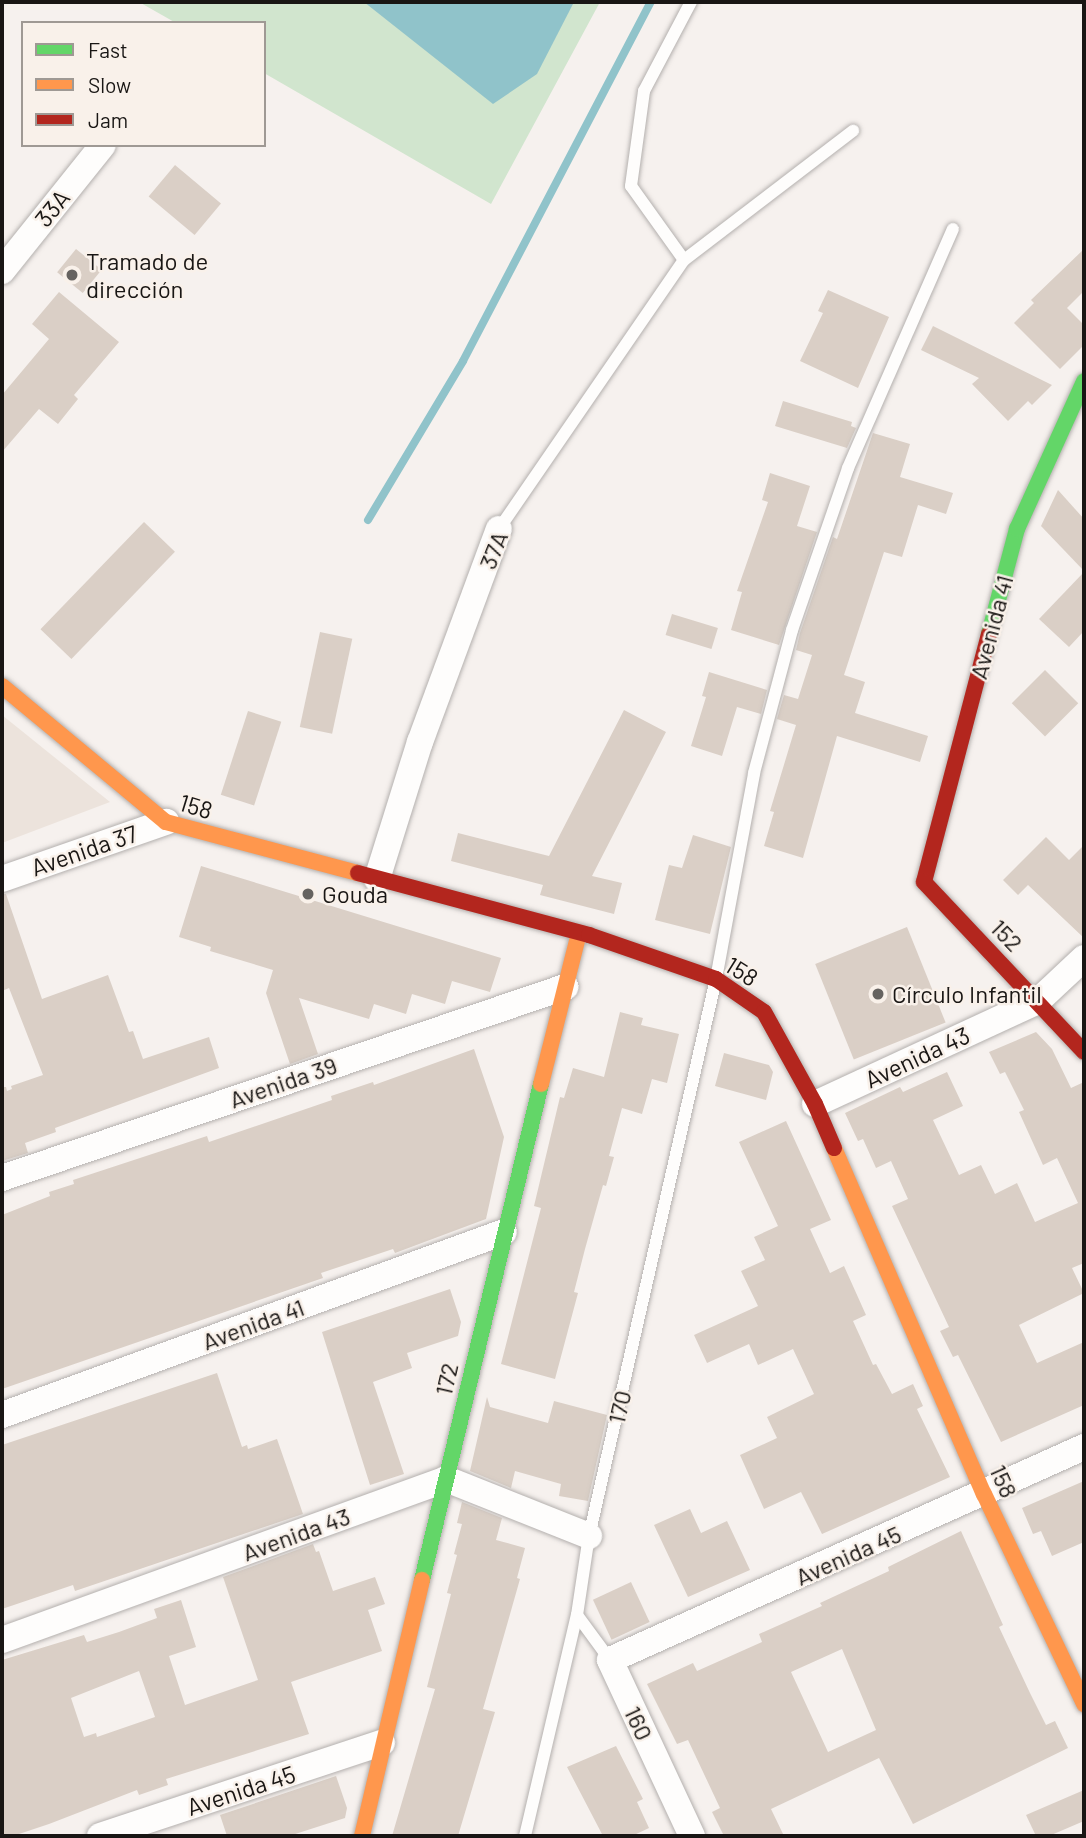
<!DOCTYPE html>
<meta charset="utf-8">
<style>
body{margin:0}
#map{position:relative;width:1086px;height:1838px;overflow:hidden;background:#f6f1ee;font-family:Barlow,sans-serif}
div>[style]{position:absolute}
.built>*{inset:0;background:#ece3dc}
.green>*{inset:0;background:#d1e5ce}
.water>*{inset:0;background:#90c3ca}
.stream>*{height:8px;margin:-4px;padding:0 4px;transform-origin:4px;border-radius:4px;background:#90c3ca}
.building>*{inset:0;background:#dacfc6;transform-origin:0 0}
.roads{filter:drop-shadow(0 0 2px #b4b0ae) drop-shadow(0 0 2px #b4b0ae)}
.lane>*{height:12px;margin:-6px;padding:0 6px;transform-origin:6px;border-radius:6px;background:#fefdfc}
.street>*{height:26px;margin:-13px;padding:0 13px;transform-origin:13px;border-radius:13px;background:#fefdfc}
.fast>*{height:16px;margin:-8px;padding:0 8px;transform-origin:8px;border-radius:8px;background:#63d668}
.slow>*{height:16px;margin:-8px;padding:0 8px;transform-origin:8px;border-radius:8px;background:#ff974d}
.jam>*{height:16px;margin:-8px;padding:0 8px;transform-origin:8px;border-radius:8px;background:#b3261e}
.dots>*{width:19px;height:19px;translate:-50% -50%;box-sizing:border-box;border:4px solid #f9f1ea;border-radius:50%}
span{translate:-50% -50%;white-space:nowrap;text-align:center;line-height:1.15;-webkit-text-stroke:5px #f9f1ea;paint-order:stroke}
.street-label{font-size:24px;color:#191614}
.poi-label{font-size:24px;color:#191614}
.left{translate:0 -50%;text-align:left}
.frame{position:absolute;inset:0;border:4px solid #191614;pointer-events:none}
.legend{position:absolute;left:21px;top:21px;width:245px;height:126px;box-sizing:border-box;background:#f9f1ea;border:2px solid #9f9994;margin:0;padding:9px 12px;list-style:none;font-size:21px;color:#191614}
.legend li{display:flex;align-items:center;gap:14px;height:35px}
.legend b{width:35px;border:2px solid #9f9994}
</style>
<div id="map">
<div class="built">
<i style="clip-path:polygon(2px 715px,110px 802px,2px 843px)"></i>
</div>
<div class="green">
<i style="clip-path:polygon(139px 2px,600px 2px,491px 204px,264px 73px,264px 23px,176px 23px)"></i>
</div>
<div class="water">
<i style="clip-path:polygon(364px 2px,574px 2px,537px 74px,493px 104px)"></i>
</div>
<div class="stream">
<i style="left:368px;top:520px;width:185px;rotate:-59.1deg"></i>
<i style="left:463px;top:361px;width:405px;rotate:-62.4deg"></i>
</div>
<div class="building">
<i style="left:175px;top:165px;width:60px;height:41px;rotate:40deg"></i>
<i style="left:76px;top:249px;width:33px;height:30px;rotate:39deg"></i>
<i style="clip-path:polygon(1084px 249px,1084px 291px,1067px 308px,1084px 325px,1084px 345px,1060px 369px,1014px 323px,1034px 303px,1031px 300px)"></i>
<i style="clip-path:polygon(828px 290px,889px 317px,858px 388px,800px 361px,823px 313px,818px 311px)"></i>
<i style="clip-path:polygon(59px 292px,119px 342px,74px 395px,78px 399px,58px 424px,39px 409px,2px 452px,2px 395px,49px 339px,32px 324px)"></i>
<i style="clip-path:polygon(933px 326px,1052px 385px,1032px 405px,1028px 401px,1008px 421px,972px 384px,979px 378px,921px 350px)"></i>
<i style="clip-path:polygon(783px 401px,852px 422px,851px 426px,856px 428px,847px 448px,775px 426px)"></i>
<i style="clip-path:polygon(873px 433px,910px 444px,900px 477px,953px 493px,946px 514px,918px 505px,902px 557px,884px 552px,844px 675px,865px 682px,855px 713px,928px 736px,920px 762px,837px 736px,803px 858px,764px 846px,774px 812px,770px 811px,796px 725px,777px 719px,784px 695px,798px 699px,812px 655px,796px 650px,800px 633px,833px 537px,837px 539px)"></i>
<i style="clip-path:polygon(770px 473px,810px 486px,797px 526px,817px 532px,779px 645px,731px 630px,742px 592px,737px 591px,768px 502px,762px 500px)"></i>
<i style="clip-path:polygon(1058px 490px,1084px 519px,1084px 571px,1041px 526px)"></i>
<i style="left:144px;top:522px;width:43px;height:149px;rotate:44deg"></i>
<i style="clip-path:polygon(1084px 572px,1084px 631px,1069px 647px,1039px 619px)"></i>
<i style="left:672px;top:614px;width:48px;height:22px;rotate:17deg"></i>
<i style="left:320px;top:632px;width:33px;height:97px;rotate:12deg"></i>
<i style="left:1045px;top:670px;width:47px;height:47px;rotate:45deg"></i>
<i style="clip-path:polygon(709px 672px,767px 690px,761px 714px,737px 707px,722px 756px,691px 746px,706px 697px,702px 696px)"></i>
<i style="clip-path:polygon(624px 710px,666px 732px,592px 876px,622px 883px,614px 914px,540px 895px,543px 885px,451px 861px,458px 833px,549px 856px)"></i>
<i style="left:248px;top:711px;width:35px;height:88px;rotate:18deg"></i>
<i style="clip-path:polygon(693px 835px,731px 847px,710px 934px,655px 920px,669px 865px,682px 868px)"></i>
<i style="clip-path:polygon(1046px 837px,1069px 860px,1084px 845px,1084px 938px,1028px 885px,1018px 895px,1003px 880px)"></i>
<i style="clip-path:polygon(201px 866px,501px 958px,490px 992px,452px 981px,445px 1004px,412px 994px,406px 1014px,374px 1004px,369px 1019px,299px 998px,318px 1054px,290px 1064px,266px 993px,273px 970px,210px 951px,211px 947px,179px 937px)"></i>
<i style="clip-path:polygon(2px 894px,6px 894px,42px 999px,108px 975px,129px 1032px,133px 1031px,143px 1059px,209px 1037px,219px 1068px,55px 1128px,56px 1132px,25px 1143px,28px 1153px,2px 1161px,2px 1087px,6px 1087px,7px 1091px,12px 1089px,11px 1086px,43px 1075px,9px 988px,2px 991px)"></i>
<i style="left:907px;top:927px;width:103px;height:99px;rotate:68deg"></i>
<i style="clip-path:polygon(620px 1012px,643px 1018px,641px 1025px,679px 1034px,667px 1083px,652px 1079px,642px 1114px,622px 1108px,609px 1156px,614px 1157px,606px 1186px,603px 1185px,585px 1249px,574px 1292px,578px 1293px,555px 1379px,501px 1364px,541px 1208px,534px 1206px,560px 1097px,564px 1098px,573px 1068px,604px 1077px)"></i>
<i style="clip-path:polygon(1036px 1032px,1052px 1049px,1071px 1088px,1084px 1082px,1084px 1263px,1072px 1268px,1084px 1293px,1019px 1325px,1037px 1363px,1084px 1342px,1084px 1405px,1001px 1442px,958px 1355px,953px 1357px,940px 1331px,949px 1327px,892px 1206px,908px 1199px,891px 1161px,876px 1168px,863px 1139px,858px 1141px,845px 1113px,900px 1087px,903px 1092px,947px 1072px,963px 1106px,933px 1120px,959px 1175px,981px 1165px,995px 1194px,1017px 1183px,1035px 1222px,1078px 1203px,1057px 1158px,1043px 1165px,1019px 1112px,1024px 1110px,1005px 1072px,1000px 1074px,989px 1052px)"></i>
<i style="clip-path:polygon(474px 1049px,504px 1137px,486px 1219px,395px 1253px,393px 1249px,321px 1273px,323px 1278px,2px 1389px,2px 1215px,50px 1196px,49px 1192px,74px 1184px,73px 1180px,207px 1136px,209px 1142px,332px 1100px,331px 1096px,373px 1082px,374px 1085px)"></i>
<i style="clip-path:polygon(724px 1053px,769px 1065px,773px 1072px,766px 1100px,715px 1086px)"></i>
<i style="clip-path:polygon(786px 1121px,831px 1220px,810px 1229px,830px 1273px,844px 1266px,866px 1315px,853px 1321px,873px 1365px,876px 1364px,892px 1394px,913px 1384px,923px 1406px,917px 1409px,950px 1477px,822px 1534px,801px 1492px,764px 1509px,740px 1455px,777px 1438px,767px 1417px,814px 1394px,793px 1349px,758px 1365px,749px 1344px,707px 1363px,694px 1335px,758px 1306px,741px 1271px,765px 1260px,754px 1237px,778px 1226px,739px 1142px)"></i>
<i style="clip-path:polygon(450px 1289px,461px 1322px,458px 1336px,407px 1353px,412px 1368px,373px 1382px,404px 1474px,370px 1485px,322px 1332px)"></i>
<i style="clip-path:polygon(217px 1373px,242px 1447px,247px 1445px,248px 1449px,277px 1439px,303px 1514px,75px 1591px,73px 1585px,2px 1609px,2px 1445px)"></i>
<i style="clip-path:polygon(487px 1397px,490px 1407px,548px 1423px,554px 1401px,607px 1415px,588px 1501px,559px 1496px,561px 1484px,515px 1471px,511px 1488px,470px 1471px)"></i>
<i style="clip-path:polygon(1084px 1481px,1084px 1542px,1052px 1556px,1041px 1531px,1033px 1534px,1022px 1508px)"></i>
<i style="clip-path:polygon(462px 1502px,502px 1518px,496px 1540px,525px 1548px,517px 1578px,520px 1579px,483px 1709px,495px 1712px,458px 1836px,392px 1836px,435px 1689px,427px 1687px,451px 1594px,447px 1593px,457px 1555px,454px 1554px,462px 1524px,457px 1523px)"></i>
<i style="clip-path:polygon(690px 1509px,701px 1533px,727px 1521px,750px 1570px,688px 1597px,654px 1525px)"></i>
<i style="clip-path:polygon(evenodd,961px 1531px,1003px 1625px,999px 1627px,1030px 1693px,1046px 1725px,1055px 1721px,1068px 1748px,913px 1824px,879px 1758px,771px 1809px,784px 1836px,724px 1836px,712px 1812px,720px 1808px,688px 1740px,677px 1744px,647px 1684px,693px 1663px,697px 1671px,762px 1642px,759px 1634px,822px 1606px,820px 1603px,889px 1571px,888px 1567px,961px 1531px,842px 1649px,876px 1730px,828px 1752px,791px 1672px,842px 1649px)"></i>
<i style="clip-path:polygon(evenodd,313px 1544px,316px 1552px,319px 1551px,333px 1591px,375px 1577px,385px 1604px,368px 1610px,382px 1651px,291px 1682px,309px 1734px,166px 1779px,168px 1785px,139px 1795px,137px 1790px,49px 1824px,13px 1836px,2px 1836px,2px 1660px,84px 1635px,87px 1642px,119px 1632px,157px 1618px,154px 1609px,181px 1600px,196px 1647px,169px 1656px,185px 1705px,258px 1680px,223px 1577px,313px 1544px,139px 1671px,155px 1717px,97px 1737px,96px 1733px,84px 1737px,71px 1698px,139px 1671px)"></i>
<i style="left:631px;top:1582px;width:44px;height:42px;rotate:65deg"></i>
<i style="clip-path:polygon(616px 1746px,643px 1799px,637px 1802px,649px 1828px,632px 1836px,603px 1836px,567px 1767px)"></i>
<i style="clip-path:polygon(336px 1776px,347px 1808px,345px 1818px,289px 1836px,227px 1836px,220px 1815px)"></i>
<i style="clip-path:polygon(1084px 1790px,1084px 1821px,1049px 1836px,1036px 1836px,1026px 1815px)"></i>
</div>
<div class="roads">
<div class="lane">
<i style="left:684px;top:260px;width:91px;rotate:-125.6deg"></i>
<i style="left:631px;top:186px;width:96px;rotate:-82.2deg"></i>
<i style="left:644px;top:91px;width:101px;rotate:-62.2deg"></i>
<i style="left:499px;top:529px;width:326px;rotate:-55.5deg"></i>
<i style="left:684px;top:260px;width:213px;rotate:-37.4deg"></i>
<i style="left:577px;top:1615px;width:56px;rotate:53.7deg"></i>
<i style="left:525px;top:1836px;width:227px;rotate:-76.8deg"></i>
<i style="left:577px;top:1615px;width:80px;rotate:-81.4deg"></i>
<i style="left:589px;top:1536px;width:571px;rotate:-77.16deg"></i>
<i style="left:716px;top:979px;width:209px;rotate:-79.5deg"></i>
<i style="left:754px;top:773px;width:148px;rotate:-75.1deg"></i>
<i style="left:792px;top:630px;width:171px;rotate:-70.9deg"></i>
<i style="left:848px;top:468px;width:261px;rotate:-66.3deg"></i>
</div>
<div class="street">
<i style="left:2px;top:271px;width:161px;rotate:-51.3deg"></i>
<i style="left:2px;top:879px;width:174px;rotate:-19.2deg"></i>
<i style="left:377px;top:879px;width:144px;rotate:-72.6deg"></i>
<i style="left:420px;top:742px;width:227px;rotate:-69.7deg"></i>
<i style="left:815px;top:1104px;width:246px;rotate:-24.8deg"></i>
<i style="left:1038px;top:1001px;width:63px;rotate:-43.1deg"></i>
<i style="left:2px;top:1178px;width:595px;rotate:-18.74deg"></i>
<i style="left:2px;top:1415px;width:534px;rotate:-20.03deg"></i>
<i style="left:2px;top:1640px;width:472px;rotate:-19.9deg"></i>
<i style="left:446px;top:1479px;width:154px;rotate:21.7deg"></i>
<i style="left:100px;top:1836px;width:297px;rotate:-18.3deg"></i>
<i style="left:692px;top:1836px;width:194px;rotate:-115deg"></i>
<i style="left:610px;top:1660px;width:520px;rotate:-24.2deg"></i>
</div>
<div class="fast">
<i style="left:989px;top:634px;width:109px;rotate:-75.1deg"></i>
<i style="left:1017px;top:529px;width:162px;rotate:-65.6deg"></i>
<i style="left:422px;top:1580px;width:510px;rotate:-76.51deg"></i>
</div>
<div class="slow">
<i style="left:2px;top:686px;width:213px;rotate:39.7deg"></i>
<i style="left:166px;top:822px;width:199px;rotate:14.9deg"></i>
<i style="left:541px;top:1084px;width:156px;rotate:-75.9deg"></i>
<i style="left:834px;top:1148px;width:377px;rotate:66.6deg"></i>
<i style="left:984px;top:1494px;width:233px;rotate:64.5deg"></i>
<i style="left:362px;top:1836px;width:263px;rotate:-76.8deg"></i>
</div>
<div class="jam">
<i style="left:989px;top:634px;width:256px;rotate:104.7deg"></i>
<i style="left:924px;top:882px;width:233px;rotate:46.7deg"></i>
<i style="left:358px;top:873px;width:239px;rotate:15deg"></i>
<i style="left:589px;top:935px;width:134px;rotate:19.1deg"></i>
<i style="left:716px;top:979px;width:58px;rotate:34.5deg"></i>
<i style="left:764px;top:1012px;width:105px;rotate:61deg"></i>
<i style="left:815px;top:1104px;width:48px;rotate:66.6deg"></i>
</div>
</div>
<div class="dots">
<i style="left:72px;top:275px;background:#666360"></i>
<i style="left:308px;top:894px;background:#666360"></i>
<i style="left:878px;top:994px;background:#666360"></i>
</div>
<div class="street-label">
<span style="left:52px;top:208px;rotate:-51deg">33A</span>
<span style="left:493px;top:550px;rotate:-68deg">37A</span>
<span style="left:991px;top:627px;rotate:-75deg">Avenida 41</span>
<span style="left:196px;top:806px;rotate:17deg">158</span>
<span style="left:84px;top:850px;rotate:-19deg">Avenida 37</span>
<span style="left:1007px;top:935px;rotate:46deg">152</span>
<span style="left:742px;top:971px;rotate:32deg">158</span>
<span style="left:917px;top:1057px;rotate:-25deg">Avenida 43</span>
<span style="left:283px;top:1082px;rotate:-19deg">Avenida 39</span>
<span style="left:253px;top:1324px;rotate:-20deg">Avenida 41</span>
<span style="left:446px;top:1379px;rotate:-77deg">172</span>
<span style="left:619px;top:1407px;rotate:-77deg">170</span>
<span style="left:1004px;top:1481px;rotate:66deg">158</span>
<span style="left:296px;top:1534px;rotate:-20deg">Avenida 43</span>
<span style="left:848px;top:1555px;rotate:-24deg">Avenida 45</span>
<span style="left:639px;top:1723px;rotate:65deg">160</span>
<span style="left:241px;top:1790px;rotate:-18deg">Avenida 45</span>
</div>
<div class="poi-label">
<span class="left" style="left:86px;top:275px">Tramado de<br>dirección</span>
<span class="left" style="left:322px;top:894px">Gouda</span>
<span class="left" style="left:892px;top:994px">Círculo Infantil</span>
</div>
<div class="frame"></div>
<ul class="legend">
<li><b style="height:9px;background:#63d668"></b>Fast</li>
<li><b style="height:9px;background:#ff974d"></b>Slow</li>
<li><b style="height:9px;background:#b3261e"></b>Jam</li>
</ul>
</div>
